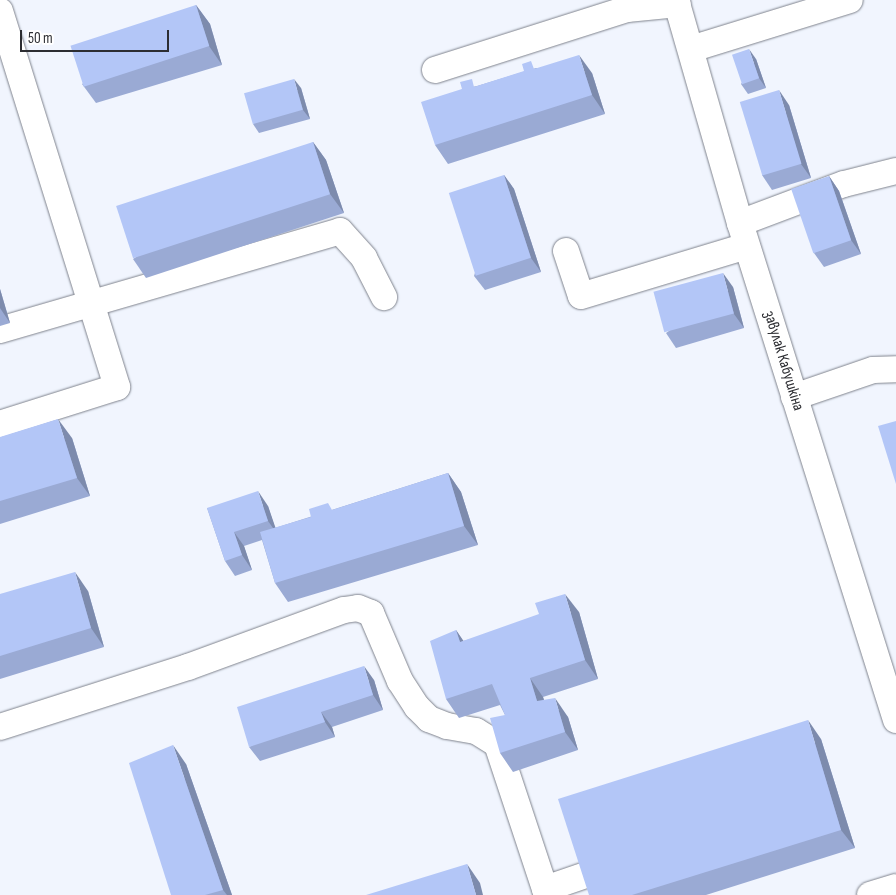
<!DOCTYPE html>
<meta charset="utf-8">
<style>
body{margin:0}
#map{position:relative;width:896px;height:895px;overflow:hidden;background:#f1f5fe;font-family:"Sofia Sans Condensed",sans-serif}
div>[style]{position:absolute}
.roads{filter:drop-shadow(0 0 1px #7f838d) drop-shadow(0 0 1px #7f838d)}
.minor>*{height:26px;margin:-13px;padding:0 13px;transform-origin:13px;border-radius:13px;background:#fff}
.wall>*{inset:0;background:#9aaad4}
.shaded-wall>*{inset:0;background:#7d8bad}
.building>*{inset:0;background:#b3c6f7;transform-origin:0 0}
span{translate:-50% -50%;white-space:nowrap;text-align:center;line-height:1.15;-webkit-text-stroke:4px #fff;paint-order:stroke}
.street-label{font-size:16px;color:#2c2d32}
.scale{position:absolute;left:20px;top:30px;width:149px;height:22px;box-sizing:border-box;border:2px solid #2c2d32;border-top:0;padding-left:6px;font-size:15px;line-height:18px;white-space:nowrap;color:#2c2d32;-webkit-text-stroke:4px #fff;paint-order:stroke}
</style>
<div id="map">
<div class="roads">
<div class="minor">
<i style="left:676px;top:0;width:232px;rotate:74deg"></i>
<i style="left:740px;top:223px;width:521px;rotate:72.57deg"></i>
<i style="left:0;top:11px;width:394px;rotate:72.7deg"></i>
<i style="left:117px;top:387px;width:123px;rotate:162.5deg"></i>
<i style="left:691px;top:49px;width:166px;rotate:-17.1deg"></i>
<i style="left:435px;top:70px;width:201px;rotate:-17.6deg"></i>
<i style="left:627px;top:9px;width:51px;rotate:-5.6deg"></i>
<i style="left:740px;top:223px;width:111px;rotate:-20.6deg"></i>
<i style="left:844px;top:184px;width:54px;rotate:-14deg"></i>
<i style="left:566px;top:251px;width:47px;rotate:71.6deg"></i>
<i style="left:581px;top:296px;width:173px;rotate:-16.8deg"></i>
<i style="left:0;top:330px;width:354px;rotate:-16.2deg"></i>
<i style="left:340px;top:231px;width:36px;rotate:48deg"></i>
<i style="left:364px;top:258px;width:44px;rotate:62.9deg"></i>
<i style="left:794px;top:397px;width:83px;rotate:-18.9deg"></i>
<i style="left:873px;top:370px;width:23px;rotate:-2deg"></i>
<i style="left:0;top:727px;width:197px;rotate:-17.7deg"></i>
<i style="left:188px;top:667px;width:166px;rotate:-20.1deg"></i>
<i style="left:344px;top:610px;width:14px;rotate:-8deg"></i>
<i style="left:358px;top:608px;width:14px;rotate:21deg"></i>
<i style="left:371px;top:613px;width:74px;rotate:66.9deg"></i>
<i style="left:400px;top:681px;width:31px;rotate:57deg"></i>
<i style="left:417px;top:707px;width:17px;rotate:45deg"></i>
<i style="left:429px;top:719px;width:19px;rotate:21deg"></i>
<i style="left:447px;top:726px;width:29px;rotate:10deg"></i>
<i style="left:476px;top:731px;width:25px;rotate:32deg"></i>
<i style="left:497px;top:744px;width:159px;rotate:71.7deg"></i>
<i style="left:545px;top:889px;width:40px;rotate:-18.9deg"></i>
<i style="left:870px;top:895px;width:27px;rotate:-17deg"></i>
</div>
</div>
<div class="wall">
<i style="clip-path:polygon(196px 5px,210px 24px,222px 65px,96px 103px,82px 84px)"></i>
<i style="clip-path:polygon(756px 59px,766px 88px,748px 94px,741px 84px)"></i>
<i style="clip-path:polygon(536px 68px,592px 73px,605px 114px,448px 164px,435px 145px,462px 89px,477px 86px)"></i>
<i style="clip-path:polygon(301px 88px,310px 119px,259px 133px,253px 124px)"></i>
<i style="clip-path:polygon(789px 105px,811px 178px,772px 190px,762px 175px)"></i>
<i style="clip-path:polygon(313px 142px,326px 160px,344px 213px,146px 278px,133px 259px)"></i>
<i style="clip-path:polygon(504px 175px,514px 189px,541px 272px,485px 290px,474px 276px)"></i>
<i style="clip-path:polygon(829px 176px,839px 191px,861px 254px,824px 267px,814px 253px)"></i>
<i style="clip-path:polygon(733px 287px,744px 328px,676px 348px,666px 333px)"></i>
<i style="clip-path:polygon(0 289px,10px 323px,0 326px)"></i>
<i style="clip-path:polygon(0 437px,72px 438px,90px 496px,0 524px)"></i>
<i style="clip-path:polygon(448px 473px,461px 492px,478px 545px,288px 602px,275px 583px,262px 540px,244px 546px,252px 570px,235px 576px,225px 561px,207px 508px,268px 506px,275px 528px)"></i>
<i style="clip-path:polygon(88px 591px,104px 647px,0 679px,0 594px)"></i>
<i style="clip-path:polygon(579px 612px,598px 679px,543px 697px,544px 700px,568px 717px,578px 750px,513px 772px,500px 753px,505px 715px,500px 705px,459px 718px,446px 699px,456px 630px,463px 641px)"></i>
<i style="clip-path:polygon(374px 680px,383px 710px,332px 727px,335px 737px,260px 761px,249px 747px)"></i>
<i style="clip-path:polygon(821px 739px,855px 848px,706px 895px,589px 895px)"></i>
<i style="clip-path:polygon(186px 764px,232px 895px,171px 895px)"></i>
</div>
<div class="shaded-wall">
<i style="clip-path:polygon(196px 5px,210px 24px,222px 65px,209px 46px)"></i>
<i style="clip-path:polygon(749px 49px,756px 59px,766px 88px,759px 78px)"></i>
<i style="clip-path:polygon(579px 55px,592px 73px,605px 114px,592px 95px)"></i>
<i style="clip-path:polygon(294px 79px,301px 88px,310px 119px,303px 110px)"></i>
<i style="clip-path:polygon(779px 90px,789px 105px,811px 178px,801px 164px)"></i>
<i style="clip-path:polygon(313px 142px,326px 160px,344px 213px,330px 194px)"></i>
<i style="clip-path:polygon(504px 175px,514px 189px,541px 272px,531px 258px)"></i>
<i style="clip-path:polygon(829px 176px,839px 191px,861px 254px,851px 240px)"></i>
<i style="clip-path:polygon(723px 273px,733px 287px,744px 328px,734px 314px)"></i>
<i style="clip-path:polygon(0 289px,10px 323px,0 308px)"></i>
<i style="clip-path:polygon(58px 419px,72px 438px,90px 496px,77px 478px)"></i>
<i style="clip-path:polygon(448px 473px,461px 492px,478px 545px,464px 526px)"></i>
<i style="clip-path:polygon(258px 491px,268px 506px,278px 535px,268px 521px)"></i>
<i style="clip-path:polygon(234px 532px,244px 546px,252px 570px,242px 555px)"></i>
<i style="clip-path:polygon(75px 572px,88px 591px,104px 647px,91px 628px)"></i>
<i style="clip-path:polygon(565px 594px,579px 612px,598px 679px,585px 660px)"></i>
<i style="clip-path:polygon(456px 630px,469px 649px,460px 642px)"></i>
<i style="clip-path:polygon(364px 666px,374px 680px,383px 710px,373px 695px)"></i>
<i style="clip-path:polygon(530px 678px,543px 697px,550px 720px,537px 701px)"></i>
<i style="clip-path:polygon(555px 698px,568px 717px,578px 750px,565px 732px)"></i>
<i style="clip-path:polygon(321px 712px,332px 727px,335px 737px,325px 722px)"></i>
<i style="clip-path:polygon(808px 720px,821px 739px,855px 848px,841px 830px)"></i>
<i style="clip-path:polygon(173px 745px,186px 764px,232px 895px,227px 895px,223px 890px)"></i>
<i style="clip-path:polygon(467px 864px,480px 883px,483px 895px,476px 895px)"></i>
</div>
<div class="building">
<i style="left:196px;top:5px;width:43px;height:132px;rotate:72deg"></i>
<i style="left:749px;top:49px;width:31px;height:18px;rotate:71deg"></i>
<i style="clip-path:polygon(579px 55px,592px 95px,435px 145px,421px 102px,462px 89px,460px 82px,472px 79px,474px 87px,524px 71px,522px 64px,531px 61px,534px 69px)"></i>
<i style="left:294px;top:79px;width:32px;height:52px;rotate:74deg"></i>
<i style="left:779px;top:90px;width:77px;height:41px;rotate:73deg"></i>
<i style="left:313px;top:142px;width:55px;height:207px;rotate:72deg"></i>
<i style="left:504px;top:175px;width:87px;height:58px;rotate:72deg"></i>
<i style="left:829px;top:176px;width:68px;height:40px;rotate:71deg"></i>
<i style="left:723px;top:273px;width:42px;height:72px;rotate:75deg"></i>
<i style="clip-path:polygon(58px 419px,77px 478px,0 501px,0 437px)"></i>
<i style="clip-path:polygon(896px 421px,896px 484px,878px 426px)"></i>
<i style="clip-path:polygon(448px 473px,464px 526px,275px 583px,260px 532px,311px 517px,309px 509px,328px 503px,332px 510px)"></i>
<i style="clip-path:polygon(258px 491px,268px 521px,234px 532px,242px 555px,225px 561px,207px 508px)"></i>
<i style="clip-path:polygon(75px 572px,91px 628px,0 656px,0 594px)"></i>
<i style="clip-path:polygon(565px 594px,585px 660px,530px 678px,537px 701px,555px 698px,565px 732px,500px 753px,490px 718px,505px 715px,492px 684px,446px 699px,430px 641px,456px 630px,460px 642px,539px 614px,535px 603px)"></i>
<i style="clip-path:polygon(364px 666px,373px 695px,321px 712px,325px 722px,249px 747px,237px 707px)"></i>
<i style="clip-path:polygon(808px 720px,841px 830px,632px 895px,589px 895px,558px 799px)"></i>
<i style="clip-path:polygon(173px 745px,223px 890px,205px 895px,171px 895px,129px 763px)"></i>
<i style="clip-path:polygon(467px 864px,476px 895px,366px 895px)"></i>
</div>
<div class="street-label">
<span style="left:783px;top:361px;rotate:73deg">завулак Кабушкіна</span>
</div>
<div class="scale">50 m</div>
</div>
